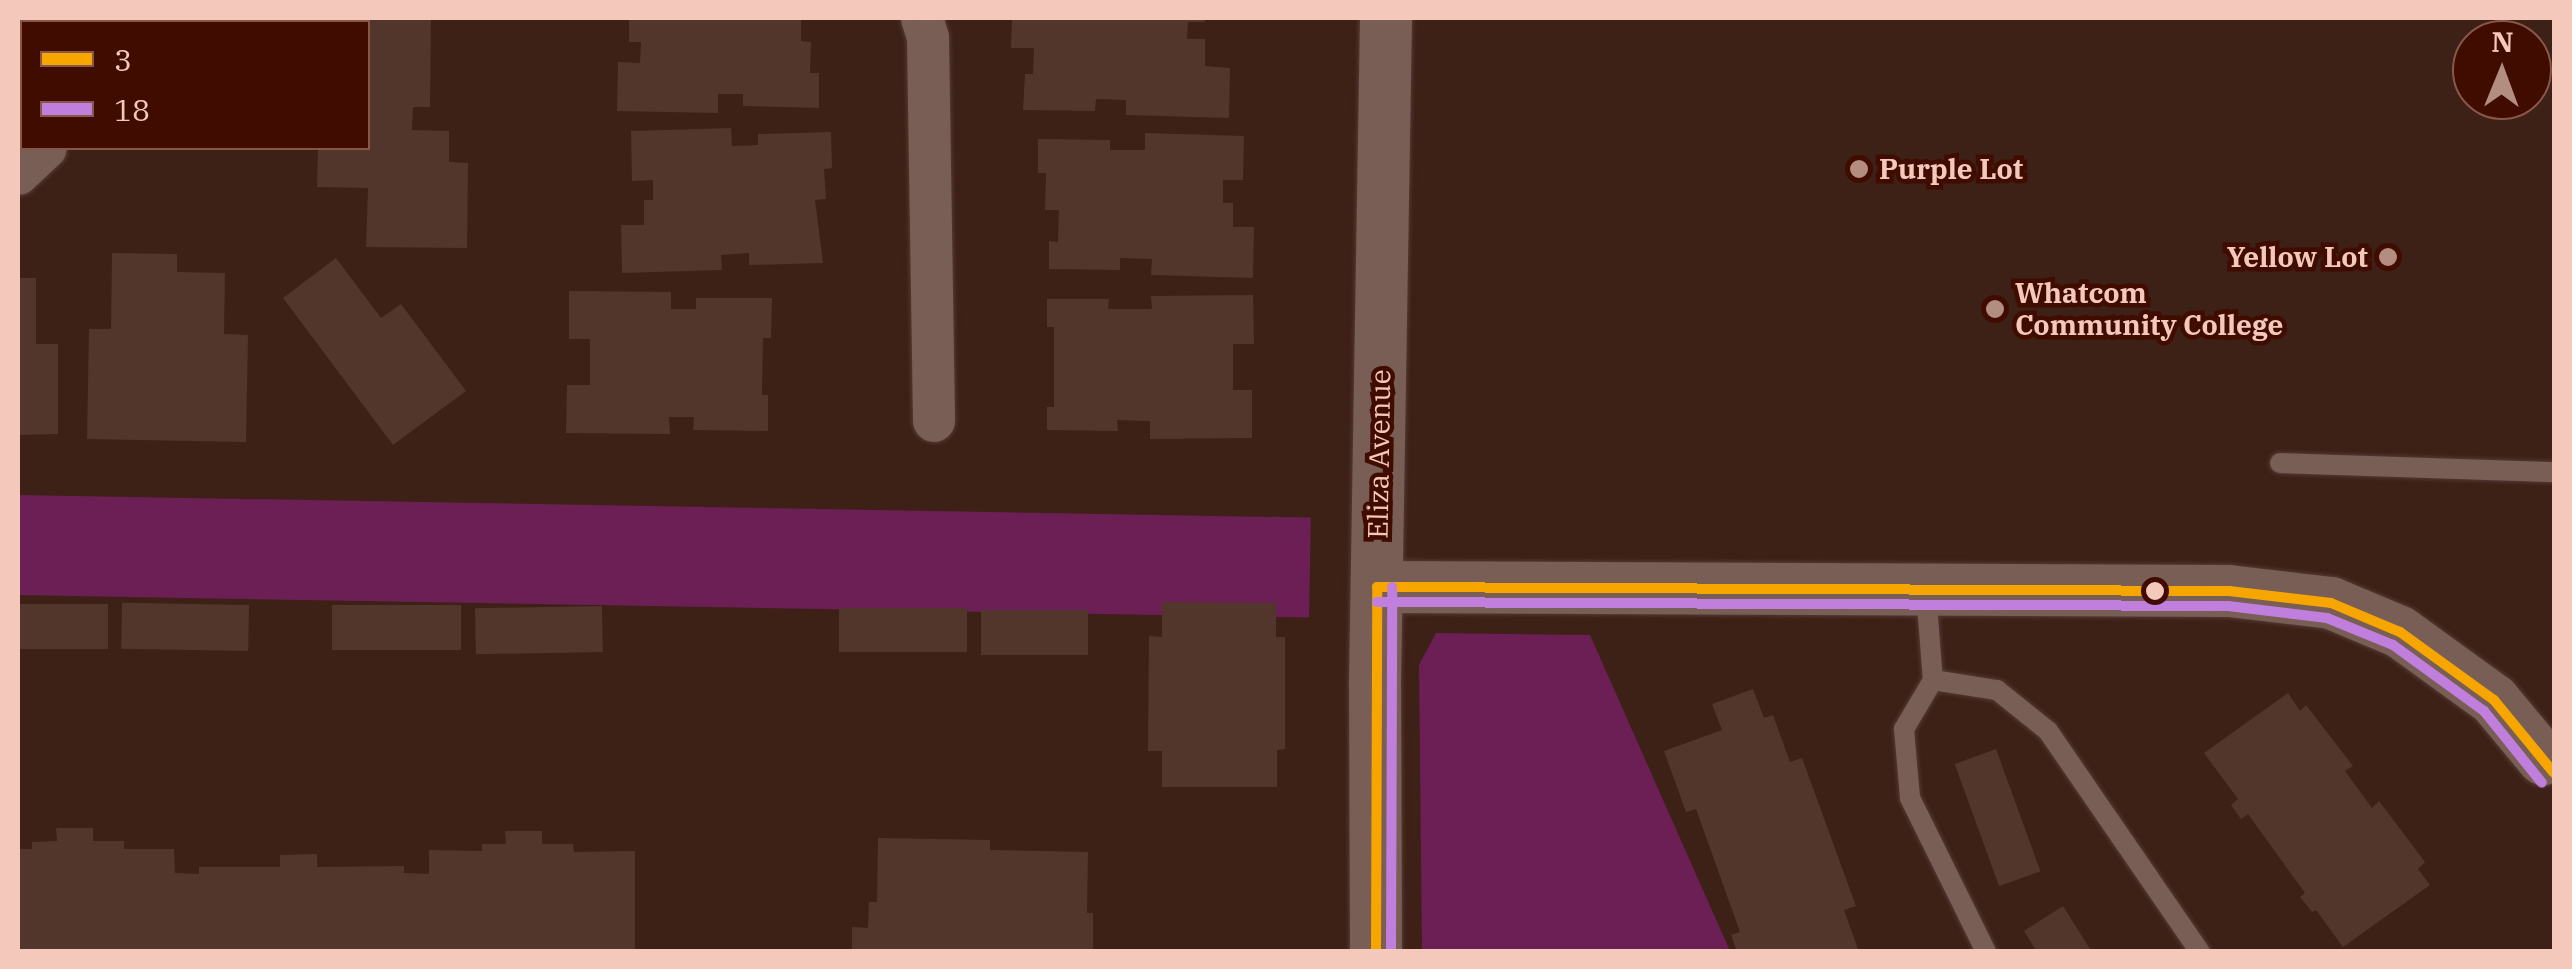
<!DOCTYPE html>
<style>
body{margin:0}
#map{position:relative;width:2572px;height:969px;overflow:hidden;background:#3d2016;font-family:"IBM Plex Serif",serif}
div>[style]{position:absolute}
.green>*{inset:0;background:#6b1f55;transform-origin:0 0}
.building>*{inset:0;background:#52362c;transform-origin:0 0}
.roads{filter:drop-shadow(0 0 2px #533a34) drop-shadow(0 0 2px #533a34)}
.service>*{height:20px;margin:-10px;padding:0 10px;transform-origin:10px;border-radius:10px;background:#795e55}
.minor>*{height:42px;margin:-21px;padding:0 21px;transform-origin:21px;border-radius:21px;background:#795e55}
.tertiary>*{height:52px;margin:-26px;padding:0 26px;transform-origin:26px;border-radius:26px;background:#795e55}
.bus-1>*{height:10px;margin:-5px;padding:0 5px;transform-origin:5px;border-radius:5px;background:#f7a600}
.bus-2>*{height:10px;margin:-5px;padding:0 5px;transform-origin:5px;border-radius:5px;background:#c07fdc}
.dots>*{width:28px;height:28px;translate:-50% -50%;box-sizing:border-box;border:5px solid #410c00;border-radius:50%}
span{translate:-50% -50%;white-space:nowrap;text-align:center;line-height:1.15;-webkit-text-stroke:9px #410c00;paint-order:stroke}
.poi-label{font-size:28px;color:#f4c8ba;font-weight:700}
.left{translate:0 -50%;text-align:left}
.right{translate:-100% -50%;text-align:right}
.street-label{font-size:28px;color:#f4c8ba}
.frame{position:absolute;inset:0;border:20px solid #f4c8ba;pointer-events:none}
.legend{position:absolute;left:20px;top:20px;width:350px;height:130px;box-sizing:border-box;background:#410c00;border:2px solid #89574a;margin:0;padding:12px 18px;list-style:none;font-size:30px;color:#f4c8ba}
.legend li{display:flex;align-items:center;gap:20px;height:50px}
.legend b{width:50px;border:2px solid #89574a}
.north{position:absolute;left:2452px;top:20px;width:100px;height:100px;box-sizing:border-box;background:#410c00;border:2px solid #89574a;border-radius:50%;rotate:1deg;font-size:28px;font-weight:700;line-height:40px;text-align:center;color:#f4c8ba}
.north::after{content:'';display:block;margin:auto;width:35px;height:45px;background:#b48d81;clip-path:polygon(50% 0,100% 100%,50% 72%,0 100%)}
</style>
<div id="map">
<div class="green">
<i style="left:18px;top:495px;width:1293px;height:100px;rotate:1deg"></i>
<i style="clip-path:polygon(1436px 633px,1590px 635px,1730px 951px,1422px 951px,1419px 665px)"></i>
</div>
<div class="building">
<i style="clip-path:polygon(331px 18px,431px 18px,430px 107px,413px 107px,412px 130px,449px 131px,449px 162px,468px 163px,467px 248px,366px 247px,368px 188px,317px 187px,318px 148px,368px 148px,368px 22px,331px 22px)"></i>
<i style="clip-path:polygon(629px 18px,801px 18px,801px 41px,811px 42px,810px 73px,819px 73px,819px 108px,743px 106px,743px 94px,718px 94px,718px 113px,617px 111px,618px 62px,640px 63px,641px 42px,629px 42px)"></i>
<i style="clip-path:polygon(1012px 18px,1205px 18px,1205px 22px,1188px 22px,1187px 39px,1205px 39px,1205px 66px,1230px 68px,1229px 118px,1126px 115px,1126px 100px,1096px 99px,1095px 111px,1023px 110px,1025px 74px,1033px 74px,1034px 48px,1011px 48px)"></i>
<i style="clip-path:polygon(731px 128px,732px 146px,758px 145px,758px 134px,831px 132px,832px 168px,824px 169px,826px 199px,815px 200px,823px 263px,749px 265px,749px 253px,721px 255px,722px 270px,622px 273px,621px 225px,644px 225px,644px 200px,653px 200px,653px 180px,632px 181px,631px 131px)"></i>
<i style="clip-path:polygon(1145px 133px,1244px 136px,1243px 180px,1223px 180px,1223px 203px,1233px 203px,1233px 227px,1254px 227px,1253px 278px,1151px 275px,1152px 259px,1120px 258px,1120px 270px,1049px 269px,1049px 241px,1058px 242px,1059px 210px,1045px 210px,1046px 173px,1038px 173px,1038px 139px,1110px 140px,1110px 150px,1145px 150px)"></i>
<i style="clip-path:polygon(112px 253px,177px 254px,177px 272px,225px 273px,224px 334px,248px 335px,246px 442px,87px 439px,89px 329px,111px 329px)"></i>
<i style="clip-path:polygon(336px 258px,381px 318px,401px 304px,466px 391px,393px 445px,283px 298px)"></i>
<i style="clip-path:polygon(18px 278px,36px 278px,36px 344px,58px 344px,58px 434px,18px 435px)"></i>
<i style="clip-path:polygon(569px 291px,671px 292px,671px 309px,696px 309px,696px 298px,772px 298px,771px 338px,763px 338px,762px 395px,768px 395px,768px 431px,693px 430px,694px 417px,669px 417px,670px 434px,566px 433px,567px 385px,590px 385px,590px 339px,569px 339px)"></i>
<i style="clip-path:polygon(1253px 295px,1254px 344px,1233px 344px,1233px 390px,1252px 390px,1252px 438px,1150px 439px,1150px 421px,1117px 420px,1118px 431px,1047px 430px,1047px 407px,1054px 407px,1054px 327px,1047px 327px,1047px 299px,1109px 299px,1108px 309px,1152px 309px,1151px 296px)"></i>
<i style="clip-path:polygon(1162px 602px,1276px 603px,1276px 637px,1285px 637px,1285px 749px,1277px 750px,1277px 787px,1162px 787px,1162px 751px,1148px 751px,1149px 636px,1162px 637px)"></i>
<i style="left:18px;top:604px;width:90px;height:45px"></i>
<i style="left:249px;top:605px;width:46px;height:127px;rotate:91deg"></i>
<i style="left:461px;top:605px;width:45px;height:129px;rotate:90deg"></i>
<i style="left:602px;top:606px;width:46px;height:127px;rotate:89deg"></i>
<i style="left:839px;top:608px;width:128px;height:44px"></i>
<i style="left:981px;top:610px;width:107px;height:45px"></i>
<i style="clip-path:polygon(1753px 689px,1764px 718px,1773px 715px,1790px 762px,1802px 758px,1856px 906px,1844px 910px,1859px 952px,1737px 952px,1731px 935px,1740px 932px,1696px 809px,1686px 812px,1664px 751px,1722px 730px,1712px 704px)"></i>
<i style="clip-path:polygon(2288px 693px,2300px 711px,2306px 705px,2353px 766px,2345px 771px,2372px 808px,2379px 801px,2425px 862px,2418px 869px,2430px 885px,2343px 947px,2316px 910px,2312px 912px,2300px 897px,2305px 893px,2248px 814px,2241px 819px,2231px 805px,2238px 799px,2204px 753px)"></i>
<i style="left:1996px;top:749px;width:130px;height:44px;rotate:70deg"></i>
<i style="clip-path:polygon(56px 828px,93px 828px,93px 841px,124px 841px,124px 849px,174px 849px,175px 873px,199px 874px,199px 867px,280px 867px,280px 855px,317px 854px,317px 867px,404px 866px,404px 873px,429px 874px,429px 850px,482px 851px,482px 844px,506px 844px,505px 831px,542px 831px,542px 844px,573px 844px,574px 852px,635px 851px,635px 952px,18px 952px,18px 849px,32px 849px,32px 842px,57px 841px)"></i>
<i style="clip-path:polygon(878px 838px,990px 840px,990px 850px,1088px 852px,1087px 913px,1093px 913px,1093px 952px,852px 952px,852px 927px,868px 928px,869px 902px,877px 902px)"></i>
<i style="clip-path:polygon(2063px 906px,2092px 952px,2037px 952px,2024px 931px)"></i>
</div>
<div class="roads">
<div class="service">
<i style="left:2280px;top:463px;width:274px;rotate:1.9deg"></i>
<i style="left:1926px;top:592px;width:88px;rotate:85.5deg"></i>
<i style="left:1933px;top:680px;width:57px;rotate:120.6deg"></i>
<i style="left:1904px;top:729px;width:69px;rotate:85deg"></i>
<i style="left:1910px;top:798px;width:172px;rotate:63.7deg"></i>
<i style="left:1933px;top:680px;width:65px;rotate:8.9deg"></i>
<i style="left:1997px;top:690px;width:65px;rotate:38.8deg"></i>
<i style="left:2048px;top:731px;width:268px;rotate:55.5deg"></i>
</div>
<div class="minor">
<i style="left:922px;top:18px;width:21px;rotate:73deg"></i>
<i style="left:928px;top:38px;width:383px;rotate:89.1deg"></i>
<i style="left:116px;top:22px;width:4px;rotate:-63deg"></i>
<i style="left:18px;top:174px;width:38px;rotate:-43deg"></i>
</div>
<div class="tertiary">
<i style="left:1377px;top:587px;width:852px;rotate:0.27deg"></i>
<i style="left:2229px;top:591px;width:103px;rotate:6.7deg"></i>
<i style="left:2331px;top:603px;width:75px;rotate:22.8deg"></i>
<i style="left:2400px;top:632px;width:116px;rotate:35.9deg"></i>
<i style="left:2494px;top:700px;width:77px;rotate:50.3deg"></i>
<i style="left:1376px;top:952px;width:270px;rotate:-90.2deg"></i>
<i style="left:1375px;top:682px;width:664px;rotate:-89.05deg"></i>
</div>
</div>
<div class="bus-1">
<i style="left:1377px;top:587px;width:852px;rotate:0.27deg"></i>
<i style="left:2229px;top:591px;width:103px;rotate:6.7deg"></i>
<i style="left:2331px;top:603px;width:75px;rotate:22.8deg"></i>
<i style="left:2400px;top:632px;width:116px;rotate:35.9deg"></i>
<i style="left:2494px;top:700px;width:94px;rotate:50.6deg"></i>
<i style="left:1376px;top:952px;width:365px;rotate:-89.8deg"></i>
</div>
<div class="bus-2">
<i style="left:1377px;top:602px;width:851px;rotate:0.27deg"></i>
<i style="left:2228px;top:606px;width:100px;rotate:6.9deg"></i>
<i style="left:2327px;top:618px;width:71px;rotate:22.2deg"></i>
<i style="left:2393px;top:645px;width:112px;rotate:36deg"></i>
<i style="left:2484px;top:711px;width:92px;rotate:51.1deg"></i>
<i style="left:1391px;top:952px;width:365px;rotate:-89.8deg"></i>
</div>
<div class="dots">
<i style="left:1859px;top:169px;background:#b48d81"></i>
<i style="left:2388px;top:257px;background:#b48d81"></i>
<i style="left:1995px;top:309px;background:#b48d81"></i>
<i style="left:2155px;top:591px;background:#f4c8ba"></i>
</div>
<div class="poi-label">
<span class="left" style="left:1879px;top:169px">Purple Lot</span>
<span class="right" style="left:2368px;top:257px">Yellow Lot</span>
<span class="left" style="left:2015px;top:309px">Whatcom<br>Community College</span>
</div>
<div class="street-label">
<span style="left:1379px;top:454px;rotate:-89deg">Eliza Avenue</span>
</div>
<div class="frame"></div>
<ul class="legend">
<li><b style="height:12px;background:#f7a600"></b>3</li>
<li><b style="height:12px;background:#c07fdc"></b>18</li>
</ul>
<div class="north">N</div>
</div>
